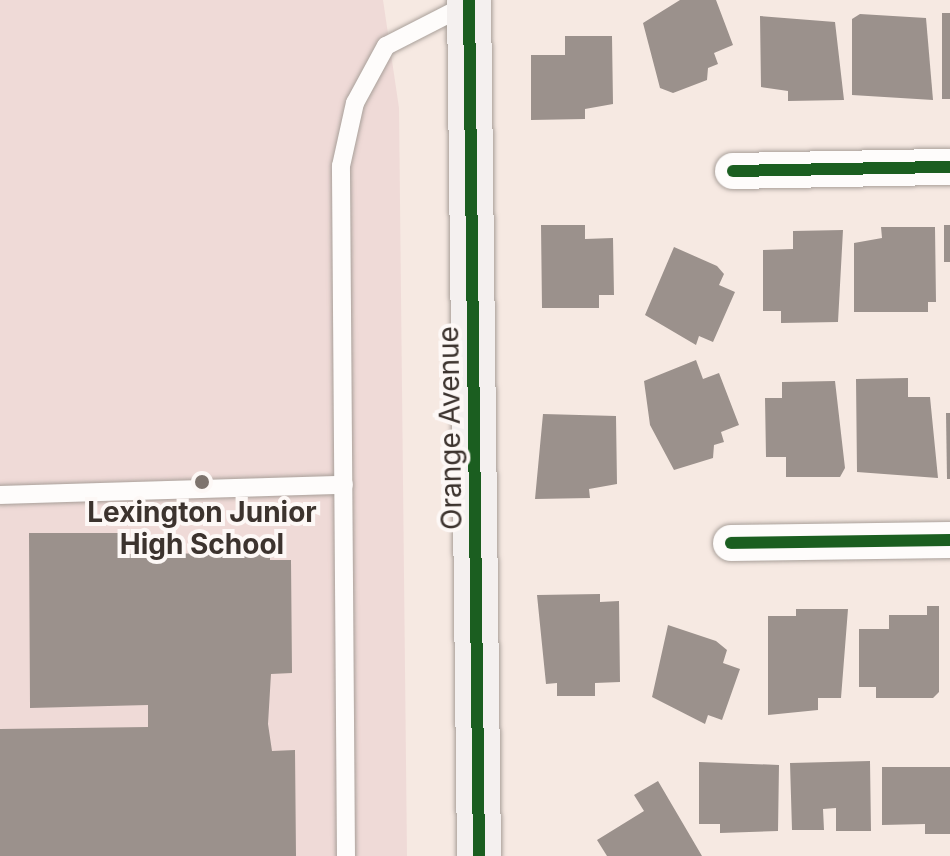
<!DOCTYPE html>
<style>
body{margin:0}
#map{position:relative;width:950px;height:856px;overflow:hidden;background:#f6e9e2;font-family:Inter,sans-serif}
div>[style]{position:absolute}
.education>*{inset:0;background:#efdad7}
.building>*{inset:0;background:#9b918c;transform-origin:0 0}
.roads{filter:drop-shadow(0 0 2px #a89f99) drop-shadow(0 0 2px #a89f99)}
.lane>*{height:18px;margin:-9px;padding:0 9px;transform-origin:9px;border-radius:9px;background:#fefcfb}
.street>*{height:36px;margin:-18px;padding:0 18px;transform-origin:18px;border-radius:18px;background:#fefcfb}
.secondary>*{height:44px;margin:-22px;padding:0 22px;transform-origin:22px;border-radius:22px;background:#f4f0ef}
.cycleway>*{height:12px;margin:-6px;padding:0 6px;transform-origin:6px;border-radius:6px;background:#1b5e20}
.dots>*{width:22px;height:22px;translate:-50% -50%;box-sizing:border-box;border:4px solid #fdf8f6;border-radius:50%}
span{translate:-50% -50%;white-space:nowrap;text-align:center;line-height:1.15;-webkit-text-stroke:8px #fdf8f6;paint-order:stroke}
.street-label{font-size:28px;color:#3c332e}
.poi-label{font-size:28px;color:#3c332e;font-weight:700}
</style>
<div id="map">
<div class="education">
<i style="clip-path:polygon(0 0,383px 0,399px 108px,407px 856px,0 856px)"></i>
</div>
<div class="building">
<i style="clip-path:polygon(680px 0,716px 0,733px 45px,714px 53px,718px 64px,708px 68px,707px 80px,673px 93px,660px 88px,643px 23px)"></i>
<i style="left:942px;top:13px;width:8px;height:86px"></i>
<i style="clip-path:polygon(860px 14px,926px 18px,933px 100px,852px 95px,852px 19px)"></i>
<i style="clip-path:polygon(760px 16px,835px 22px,844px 100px,788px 101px,788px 91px,761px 87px)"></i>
<i style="clip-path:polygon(565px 36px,612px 36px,613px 104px,585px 109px,585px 119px,531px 120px,531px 55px,565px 55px)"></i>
<i style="clip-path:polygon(541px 225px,585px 225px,585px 239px,613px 238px,614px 295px,599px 295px,599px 308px,542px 308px)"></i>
<i style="left:944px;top:225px;width:6px;height:37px"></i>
<i style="clip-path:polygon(881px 227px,935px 227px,936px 302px,928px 302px,928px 312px,854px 312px,854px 243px,882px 238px)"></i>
<i style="clip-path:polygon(843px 230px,838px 322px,781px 323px,781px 311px,763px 311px,763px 250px,793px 249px,793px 231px)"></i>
<i style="clip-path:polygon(674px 247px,717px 266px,724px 274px,719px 285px,735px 292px,713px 342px,699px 336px,696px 345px,645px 315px)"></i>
<i style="clip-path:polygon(696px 360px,703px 379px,719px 373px,739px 425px,721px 432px,724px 442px,714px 445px,713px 458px,674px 470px,650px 425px,644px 381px)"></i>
<i style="clip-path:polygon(908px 378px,908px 397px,930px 397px,938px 478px,857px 472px,856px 379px)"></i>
<i style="clip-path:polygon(835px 381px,845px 468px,840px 477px,786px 477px,786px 457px,766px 457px,765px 398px,782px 398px,782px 382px)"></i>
<i style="clip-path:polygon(946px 413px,950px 413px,950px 479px,947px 479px)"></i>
<i style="clip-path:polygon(543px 414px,616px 416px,617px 484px,589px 489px,590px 498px,535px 499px)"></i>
<i style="clip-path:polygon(29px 533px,126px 533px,126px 554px,270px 553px,270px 560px,291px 560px,292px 673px,271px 674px,268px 724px,272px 751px,295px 750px,296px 856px,0 856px,0 729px,148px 727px,148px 705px,30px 708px)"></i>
<i style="clip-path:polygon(600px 594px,600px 602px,619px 601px,620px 682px,595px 683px,595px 696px,557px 696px,557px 683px,546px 684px,537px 595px)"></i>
<i style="clip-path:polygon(927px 606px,939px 606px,939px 692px,933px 698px,876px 698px,876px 687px,859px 687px,859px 629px,889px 629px,889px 615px,927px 615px)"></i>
<i style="clip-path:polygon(796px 609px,848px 609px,841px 698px,818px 698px,818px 710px,768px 715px,768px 616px,796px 616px)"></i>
<i style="clip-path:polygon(668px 625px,716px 641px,727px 650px,723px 663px,740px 669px,722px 720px,708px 715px,705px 724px,652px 697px)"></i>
<i style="clip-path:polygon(870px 761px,871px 831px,836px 831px,836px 808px,823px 809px,824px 830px,792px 830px,790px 763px)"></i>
<i style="clip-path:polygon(699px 762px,779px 765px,778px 831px,720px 833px,720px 824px,699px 824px)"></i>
<i style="clip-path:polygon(882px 767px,950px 767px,950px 834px,925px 834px,925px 824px,882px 825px)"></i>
<i style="clip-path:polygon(658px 781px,702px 856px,607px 856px,597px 840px,644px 811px,634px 795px)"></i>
</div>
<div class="roads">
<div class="lane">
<i style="left:0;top:495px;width:344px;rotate:-1.7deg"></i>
<i style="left:346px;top:856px;width:690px;rotate:-90.42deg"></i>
<i style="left:341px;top:166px;width:65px;rotate:-77.5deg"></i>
<i style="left:355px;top:103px;width:65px;rotate:-61.5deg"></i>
<i style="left:386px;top:46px;width:90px;rotate:-27.1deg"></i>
</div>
<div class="street">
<i style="left:733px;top:171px;width:217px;rotate:-1.1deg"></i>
<i style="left:731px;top:543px;width:219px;rotate:-0.8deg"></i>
</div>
<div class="secondary">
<i style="left:469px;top:0;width:856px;rotate:89.33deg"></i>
</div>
</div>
<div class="cycleway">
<i style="left:469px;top:0;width:856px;rotate:89.33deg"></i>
<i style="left:733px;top:171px;width:217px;rotate:-1.1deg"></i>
<i style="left:731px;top:543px;width:219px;rotate:-0.8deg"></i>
</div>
<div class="dots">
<i style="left:202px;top:482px;background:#7d736d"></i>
</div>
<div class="street-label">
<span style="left:450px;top:428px;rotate:-91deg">Orange Avenue</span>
</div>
<div class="poi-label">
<span style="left:202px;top:528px">Lexington Junior<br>High School</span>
</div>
</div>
